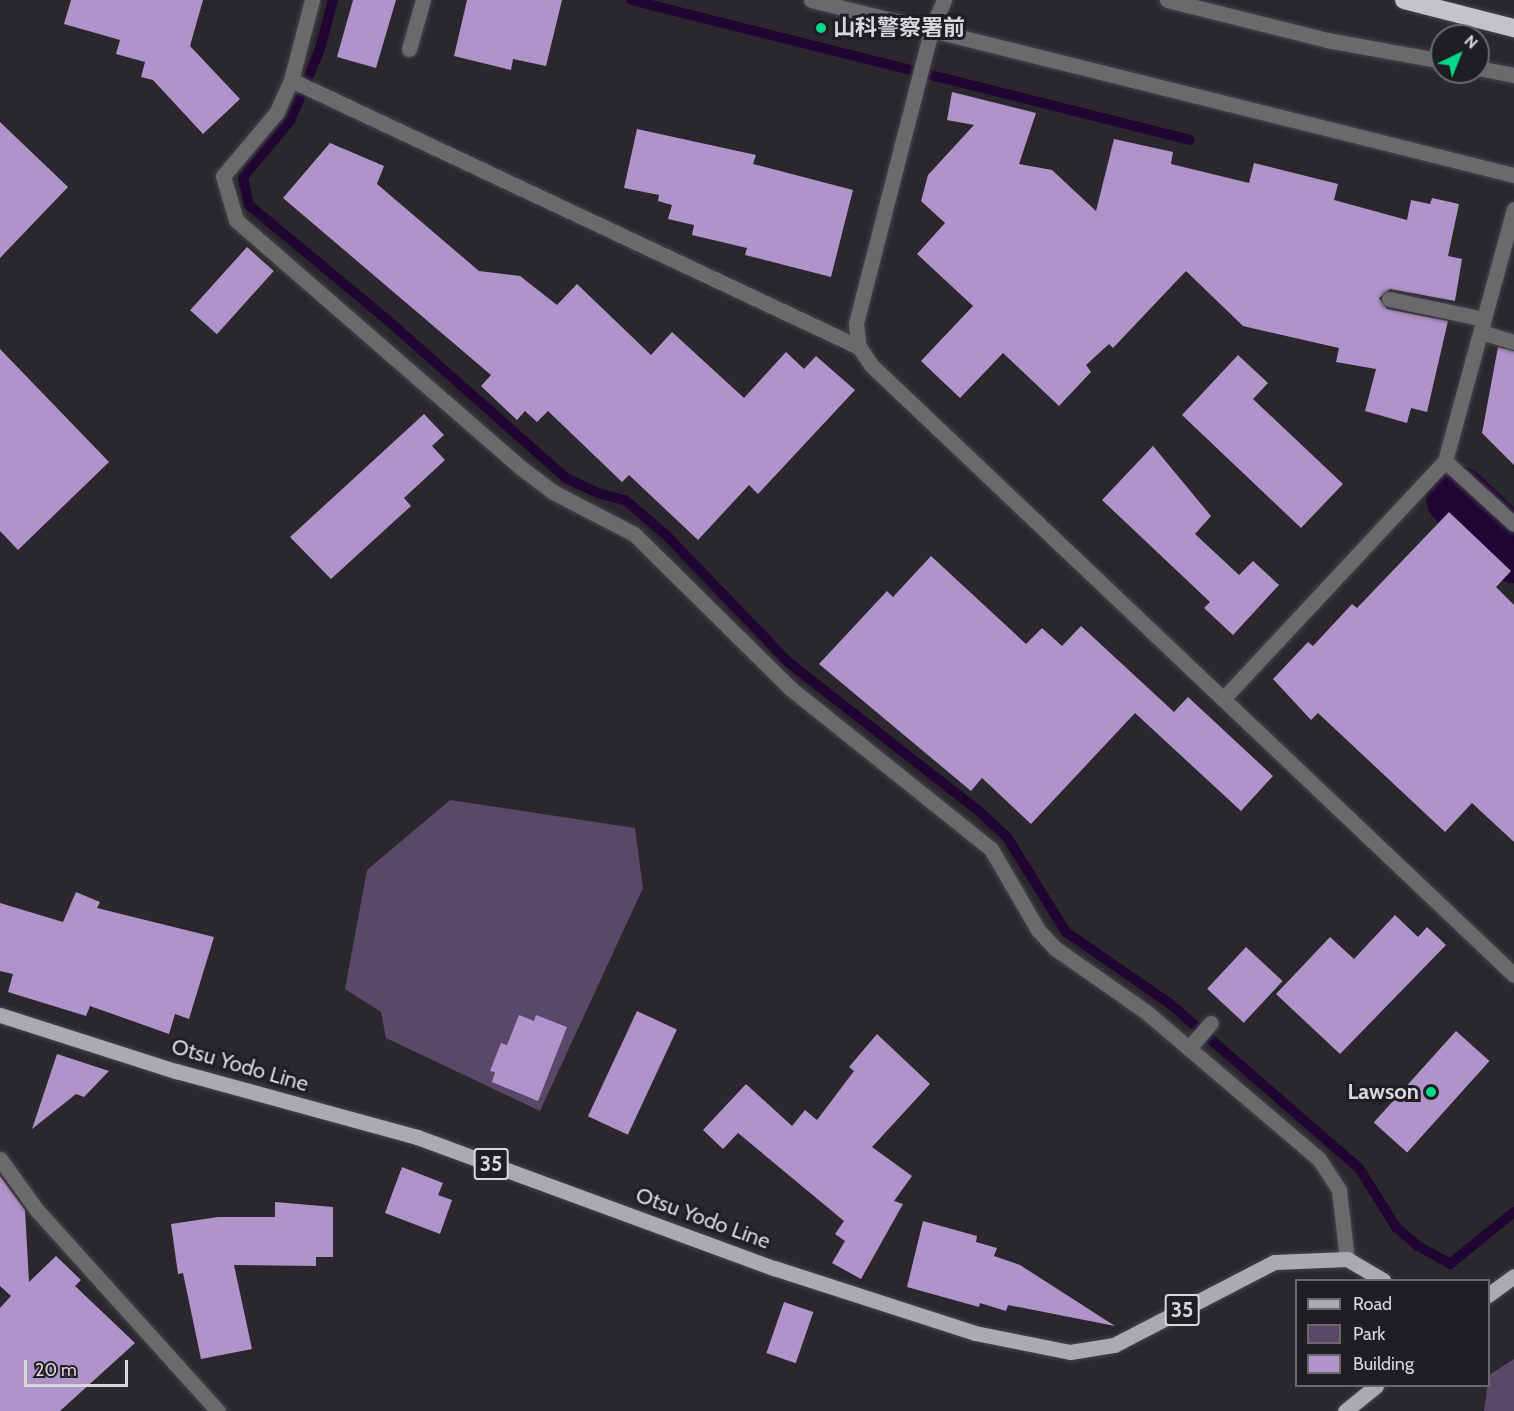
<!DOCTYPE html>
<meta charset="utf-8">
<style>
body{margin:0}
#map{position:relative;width:1514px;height:1411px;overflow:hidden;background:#2a282c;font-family:Cabin,"Noto Sans JP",sans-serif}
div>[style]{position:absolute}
.green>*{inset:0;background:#5a4869}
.stream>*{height:10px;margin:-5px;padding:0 5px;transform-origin:5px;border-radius:5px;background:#200532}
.river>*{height:63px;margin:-31.5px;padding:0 31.5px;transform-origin:31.5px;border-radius:31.5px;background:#200532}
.building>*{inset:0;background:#b093ca;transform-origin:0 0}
.roads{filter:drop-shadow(0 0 2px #464448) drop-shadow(0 0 2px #464448)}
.minor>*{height:15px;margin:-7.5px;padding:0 7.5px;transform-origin:7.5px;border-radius:7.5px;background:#6a696b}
.major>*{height:15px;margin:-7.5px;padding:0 7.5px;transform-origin:7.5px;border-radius:7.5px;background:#acaaae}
.highway>*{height:18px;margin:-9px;padding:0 9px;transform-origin:9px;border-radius:9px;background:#c6c3c8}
.dots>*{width:16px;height:16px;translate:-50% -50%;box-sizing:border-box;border:3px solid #201e22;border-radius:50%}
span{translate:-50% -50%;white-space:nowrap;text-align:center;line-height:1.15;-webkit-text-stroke:6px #201e22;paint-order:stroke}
.shield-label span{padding:2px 4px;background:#201e22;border:2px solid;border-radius:4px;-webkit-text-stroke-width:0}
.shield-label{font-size:21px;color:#d8d7da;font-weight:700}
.poi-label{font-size:22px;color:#d8d7da;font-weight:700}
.left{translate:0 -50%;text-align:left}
.right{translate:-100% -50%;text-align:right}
.street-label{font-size:22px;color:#d8d7da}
.legend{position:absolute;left:1295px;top:1279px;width:195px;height:108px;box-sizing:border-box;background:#201e22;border:2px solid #6a686c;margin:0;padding:8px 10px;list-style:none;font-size:18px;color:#d8d7da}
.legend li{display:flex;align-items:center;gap:12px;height:30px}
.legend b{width:30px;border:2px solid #6a686c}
.north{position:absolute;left:1430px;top:24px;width:60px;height:60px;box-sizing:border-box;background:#201e22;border:2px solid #6a686c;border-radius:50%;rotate:43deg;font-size:16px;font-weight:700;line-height:24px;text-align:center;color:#d8d7da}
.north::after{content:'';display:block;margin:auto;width:21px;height:27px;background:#02d98b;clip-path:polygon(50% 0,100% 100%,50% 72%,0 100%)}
.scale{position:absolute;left:24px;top:1360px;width:104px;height:27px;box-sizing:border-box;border:3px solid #d8d7da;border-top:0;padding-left:8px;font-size:18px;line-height:21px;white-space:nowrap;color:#d8d7da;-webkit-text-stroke:4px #201e22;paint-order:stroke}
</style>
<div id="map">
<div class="green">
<i style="clip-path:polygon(450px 800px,635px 828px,643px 888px,540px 1111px,386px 1038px,381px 1012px,345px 989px,367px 870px)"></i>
<i style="clip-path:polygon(1514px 1359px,1514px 1411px,1484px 1411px,1489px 1375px)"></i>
</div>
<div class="stream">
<i style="left:333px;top:0;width:51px;rotate:104.9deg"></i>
<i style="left:320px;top:49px;width:78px;rotate:112.6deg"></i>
<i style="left:290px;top:121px;width:73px;rotate:130deg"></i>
<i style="left:243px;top:177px;width:29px;rotate:78deg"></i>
<i style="left:249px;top:205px;width:175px;rotate:39.7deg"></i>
<i style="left:384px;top:317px;width:243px;rotate:41.5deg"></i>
<i style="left:566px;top:478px;width:35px;rotate:25deg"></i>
<i style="left:598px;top:493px;width:28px;rotate:15deg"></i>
<i style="left:625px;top:500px;width:52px;rotate:40.4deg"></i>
<i style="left:665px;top:534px;width:178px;rotate:46.1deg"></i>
<i style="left:788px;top:662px;width:242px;rotate:38deg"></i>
<i style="left:979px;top:811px;width:38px;rotate:43deg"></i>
<i style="left:1007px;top:837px;width:112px;rotate:58.2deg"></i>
<i style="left:1066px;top:932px;width:125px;rotate:34.6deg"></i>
<i style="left:1169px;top:1003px;width:252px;rotate:41deg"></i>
<i style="left:1359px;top:1168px;width:70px;rotate:57.9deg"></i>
<i style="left:1396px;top:1227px;width:29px;rotate:41deg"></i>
<i style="left:1418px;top:1246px;width:37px;rotate:29deg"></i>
<i style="left:1450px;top:1264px;width:82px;rotate:-39.1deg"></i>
<i style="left:631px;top:0;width:576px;rotate:14.06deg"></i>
</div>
<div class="river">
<i style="left:1457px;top:497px;width:79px;rotate:43.5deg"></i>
</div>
<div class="building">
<i style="clip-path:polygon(71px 0,203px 0,190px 46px,240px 99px,203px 134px,153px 80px,141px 77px,145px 62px,116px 54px,120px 40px,64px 24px)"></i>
<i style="clip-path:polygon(353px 0,396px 0,376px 68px,337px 57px)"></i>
<i style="clip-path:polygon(467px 0,562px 0,546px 66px,513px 59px,511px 70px,454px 56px)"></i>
<i style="clip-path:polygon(952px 92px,1036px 113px,1019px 164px,1052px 170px,1096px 211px,1114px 139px,1173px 152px,1171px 164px,1249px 183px,1254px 163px,1338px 184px,1334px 200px,1407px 220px,1411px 200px,1430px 204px,1432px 198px,1459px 204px,1448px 256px,1462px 259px,1455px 301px,1390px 289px,1379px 298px,1387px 309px,1448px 321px,1427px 412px,1411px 408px,1407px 423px,1365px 411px,1376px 369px,1336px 362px,1339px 348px,1243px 326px,1186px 271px,1113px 348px,1109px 344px,1086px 365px,1091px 372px,1059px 406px,1003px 353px,960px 398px,921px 361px,973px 306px,917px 254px,945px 223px,921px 201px,928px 175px,974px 125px,947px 120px)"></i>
<i style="clip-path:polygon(0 122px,68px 187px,0 258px)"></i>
<i style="clip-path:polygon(637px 129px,756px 155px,753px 164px,853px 190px,831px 277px,745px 255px,747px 248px,692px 235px,694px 225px,668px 219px,672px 205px,658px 201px,659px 195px,624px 188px)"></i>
<i style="clip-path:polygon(330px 143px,384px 166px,377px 184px,479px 271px,520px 276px,557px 305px,577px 284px,651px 355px,672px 332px,744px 398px,786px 352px,804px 369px,816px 356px,855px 390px,758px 494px,749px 485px,698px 540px,629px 475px,622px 482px,548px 411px,537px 422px,525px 411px,517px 420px,481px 386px,491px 375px,283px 198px)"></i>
<i style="left:247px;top:247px;width:36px;height:85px;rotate:42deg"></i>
<i style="clip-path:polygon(1498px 347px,1514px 351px,1514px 465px,1482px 433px)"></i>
<i style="clip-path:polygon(0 349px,109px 462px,18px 550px,0 531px)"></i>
<i style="clip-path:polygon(1238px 355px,1268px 383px,1253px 399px,1343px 484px,1301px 528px,1182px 415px)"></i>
<i style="clip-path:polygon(424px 414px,444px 435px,432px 446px,445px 460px,404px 498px,411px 506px,331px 579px,290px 537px)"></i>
<i style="clip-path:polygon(1153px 446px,1211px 516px,1195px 534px,1239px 575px,1253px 561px,1279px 585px,1233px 635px,1204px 608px,1210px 602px,1102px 500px)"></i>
<i style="clip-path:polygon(1449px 512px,1511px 571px,1496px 587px,1514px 605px,1514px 842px,1472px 803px,1445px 832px,1318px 713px,1311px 720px,1273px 679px,1308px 642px,1313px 646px,1352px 604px,1357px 608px)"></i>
<i style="clip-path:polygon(931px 556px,1026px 644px,1042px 628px,1062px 646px,1081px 626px,1174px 712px,1188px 697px,1273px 776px,1241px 811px,1135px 713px,1031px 824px,982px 778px,971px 791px,819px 664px,887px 591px,893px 597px)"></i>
<i style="clip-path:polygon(76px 892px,100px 902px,97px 908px,214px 937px,189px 1019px,175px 1014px,169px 1034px,90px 1006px,86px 1016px,8px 992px,13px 974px,0 971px,0 903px,63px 922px)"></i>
<i style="clip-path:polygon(1395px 915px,1418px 937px,1427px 927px,1446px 945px,1340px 1054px,1276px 994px,1330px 937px,1354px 959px)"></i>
<i style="left:1246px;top:947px;width:50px;height:57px;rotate:43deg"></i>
<i style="left:637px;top:1011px;width:44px;height:116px;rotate:25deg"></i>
<i style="clip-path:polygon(519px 1015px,534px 1021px,536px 1015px,567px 1027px,538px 1101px,492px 1082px,495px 1072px,490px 1071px,501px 1043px,507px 1045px)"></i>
<i style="left:1456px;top:1031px;width:45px;height:123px;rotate:42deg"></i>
<i style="clip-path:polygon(877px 1034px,930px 1084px,872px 1147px,912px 1176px,894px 1201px,903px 1204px,861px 1279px,832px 1263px,845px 1241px,835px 1234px,844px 1221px,738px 1133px,723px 1149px,703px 1130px,746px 1084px,792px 1126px,805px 1110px,817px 1120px,854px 1071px,849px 1067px)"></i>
<i style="clip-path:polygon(57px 1054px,109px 1071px,84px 1097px,76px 1094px,32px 1129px)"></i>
<i style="clip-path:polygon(402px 1167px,443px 1183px,438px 1195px,452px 1200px,440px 1234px,385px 1213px)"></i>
<i style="clip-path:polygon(0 1176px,25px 1210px,29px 1282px,56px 1256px,81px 1280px,75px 1286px,135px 1343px,60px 1411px,0 1411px,0 1308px,11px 1296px,0 1286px)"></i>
<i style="clip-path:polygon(275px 1202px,333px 1207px,333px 1257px,316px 1257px,316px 1266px,234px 1265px,252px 1349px,201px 1359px,183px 1273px,178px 1274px,171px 1224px,218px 1217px,275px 1217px)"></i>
<i style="clip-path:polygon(923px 1221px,977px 1236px,976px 1242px,997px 1248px,994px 1256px,1020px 1265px,1115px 1326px,1008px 1305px,1006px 1311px,980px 1303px,979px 1307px,907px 1287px)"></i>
<i style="left:784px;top:1302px;width:31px;height:54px;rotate:19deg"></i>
</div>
<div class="roads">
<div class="minor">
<i style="left:312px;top:0;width:83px;rotate:104.7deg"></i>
<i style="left:291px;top:80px;width:36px;rotate:114deg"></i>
<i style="left:276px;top:113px;width:82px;rotate:130.1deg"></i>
<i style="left:223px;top:176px;width:46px;rotate:73.5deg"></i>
<i style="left:236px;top:220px;width:376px;rotate:41deg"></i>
<i style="left:520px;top:467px;width:41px;rotate:37.1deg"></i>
<i style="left:553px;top:492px;width:91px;rotate:27.4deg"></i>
<i style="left:634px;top:534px;width:219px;rotate:44.6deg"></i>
<i style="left:790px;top:688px;width:258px;rotate:38.7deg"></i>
<i style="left:991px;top:849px;width:94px;rotate:59.9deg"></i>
<i style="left:1038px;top:930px;width:26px;rotate:47deg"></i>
<i style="left:1056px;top:949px;width:108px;rotate:34.9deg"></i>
<i style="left:1145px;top:1011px;width:228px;rotate:40.4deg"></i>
<i style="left:1319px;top:1159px;width:37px;rotate:57deg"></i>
<i style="left:1339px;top:1190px;width:69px;rotate:83.4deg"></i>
<i style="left:811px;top:0;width:724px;rotate:13.98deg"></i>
<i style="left:944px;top:0;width:34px;rotate:113deg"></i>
<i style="left:931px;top:31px;width:302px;rotate:104.4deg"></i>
<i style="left:856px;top:324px;width:23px;rotate:83deg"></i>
<i style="left:859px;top:347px;width:22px;rotate:56deg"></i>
<i style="left:871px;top:365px;width:886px;rotate:43.49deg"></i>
<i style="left:1167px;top:0;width:165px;rotate:14deg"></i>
<i style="left:1327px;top:40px;width:117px;rotate:10.3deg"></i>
<i style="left:409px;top:49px;width:51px;rotate:-74.1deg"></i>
<i style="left:1478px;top:68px;width:37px;rotate:11deg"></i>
<i style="left:291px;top:80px;width:628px;rotate:25.18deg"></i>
<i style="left:1389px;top:299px;width:97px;rotate:11.9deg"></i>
<i style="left:1481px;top:332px;width:34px;rotate:17deg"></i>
<i style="left:1445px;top:461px;width:93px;rotate:42.4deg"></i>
<i style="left:1223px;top:699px;width:325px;rotate:-47deg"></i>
<i style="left:1445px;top:461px;width:261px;rotate:-74.7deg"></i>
<i style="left:1189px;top:1048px;width:33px;rotate:-49deg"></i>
<i style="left:0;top:1159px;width:62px;rotate:54.2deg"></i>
<i style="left:36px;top:1209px;width:272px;rotate:48deg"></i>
</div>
<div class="major">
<i style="left:0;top:1015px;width:185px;rotate:17.7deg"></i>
<i style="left:176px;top:1071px;width:250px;rotate:15.3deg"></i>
<i style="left:417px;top:1137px;width:380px;rotate:20.2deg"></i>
<i style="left:774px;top:1268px;width:211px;rotate:17.9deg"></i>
<i style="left:975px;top:1333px;width:97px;rotate:11.3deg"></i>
<i style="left:1070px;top:1352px;width:45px;rotate:-9deg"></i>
<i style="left:1114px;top:1345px;width:180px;rotate:-27.4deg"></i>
<i style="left:1274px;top:1262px;width:73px;rotate:-2.4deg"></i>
<i style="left:1347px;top:1259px;width:42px;rotate:30.3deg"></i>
<i style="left:1488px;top:1295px;width:32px;rotate:-36deg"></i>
<i style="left:1345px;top:1411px;width:40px;rotate:-39deg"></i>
</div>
<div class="highway">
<i style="left:1404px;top:0;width:114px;rotate:14.3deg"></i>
</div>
</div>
<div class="dots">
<i style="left:821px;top:28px;background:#02d98b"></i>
<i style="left:1431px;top:1092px;background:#02d98b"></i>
</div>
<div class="shield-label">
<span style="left:491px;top:1164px">35</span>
<span style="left:1182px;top:1310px">35</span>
</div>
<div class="poi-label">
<span class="left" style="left:833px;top:28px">山科警察署前</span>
<span class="right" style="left:1419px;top:1092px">Lawson</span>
</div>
<div class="street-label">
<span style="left:240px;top:1065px;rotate:16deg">Otsu Yodo Line</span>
<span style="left:703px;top:1218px;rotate:20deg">Otsu Yodo Line</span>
</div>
<ul class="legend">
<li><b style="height:8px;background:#acaaae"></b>Road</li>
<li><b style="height:16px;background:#5a4869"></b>Park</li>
<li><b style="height:16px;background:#b093ca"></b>Building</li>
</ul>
<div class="north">N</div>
<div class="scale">20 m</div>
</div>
